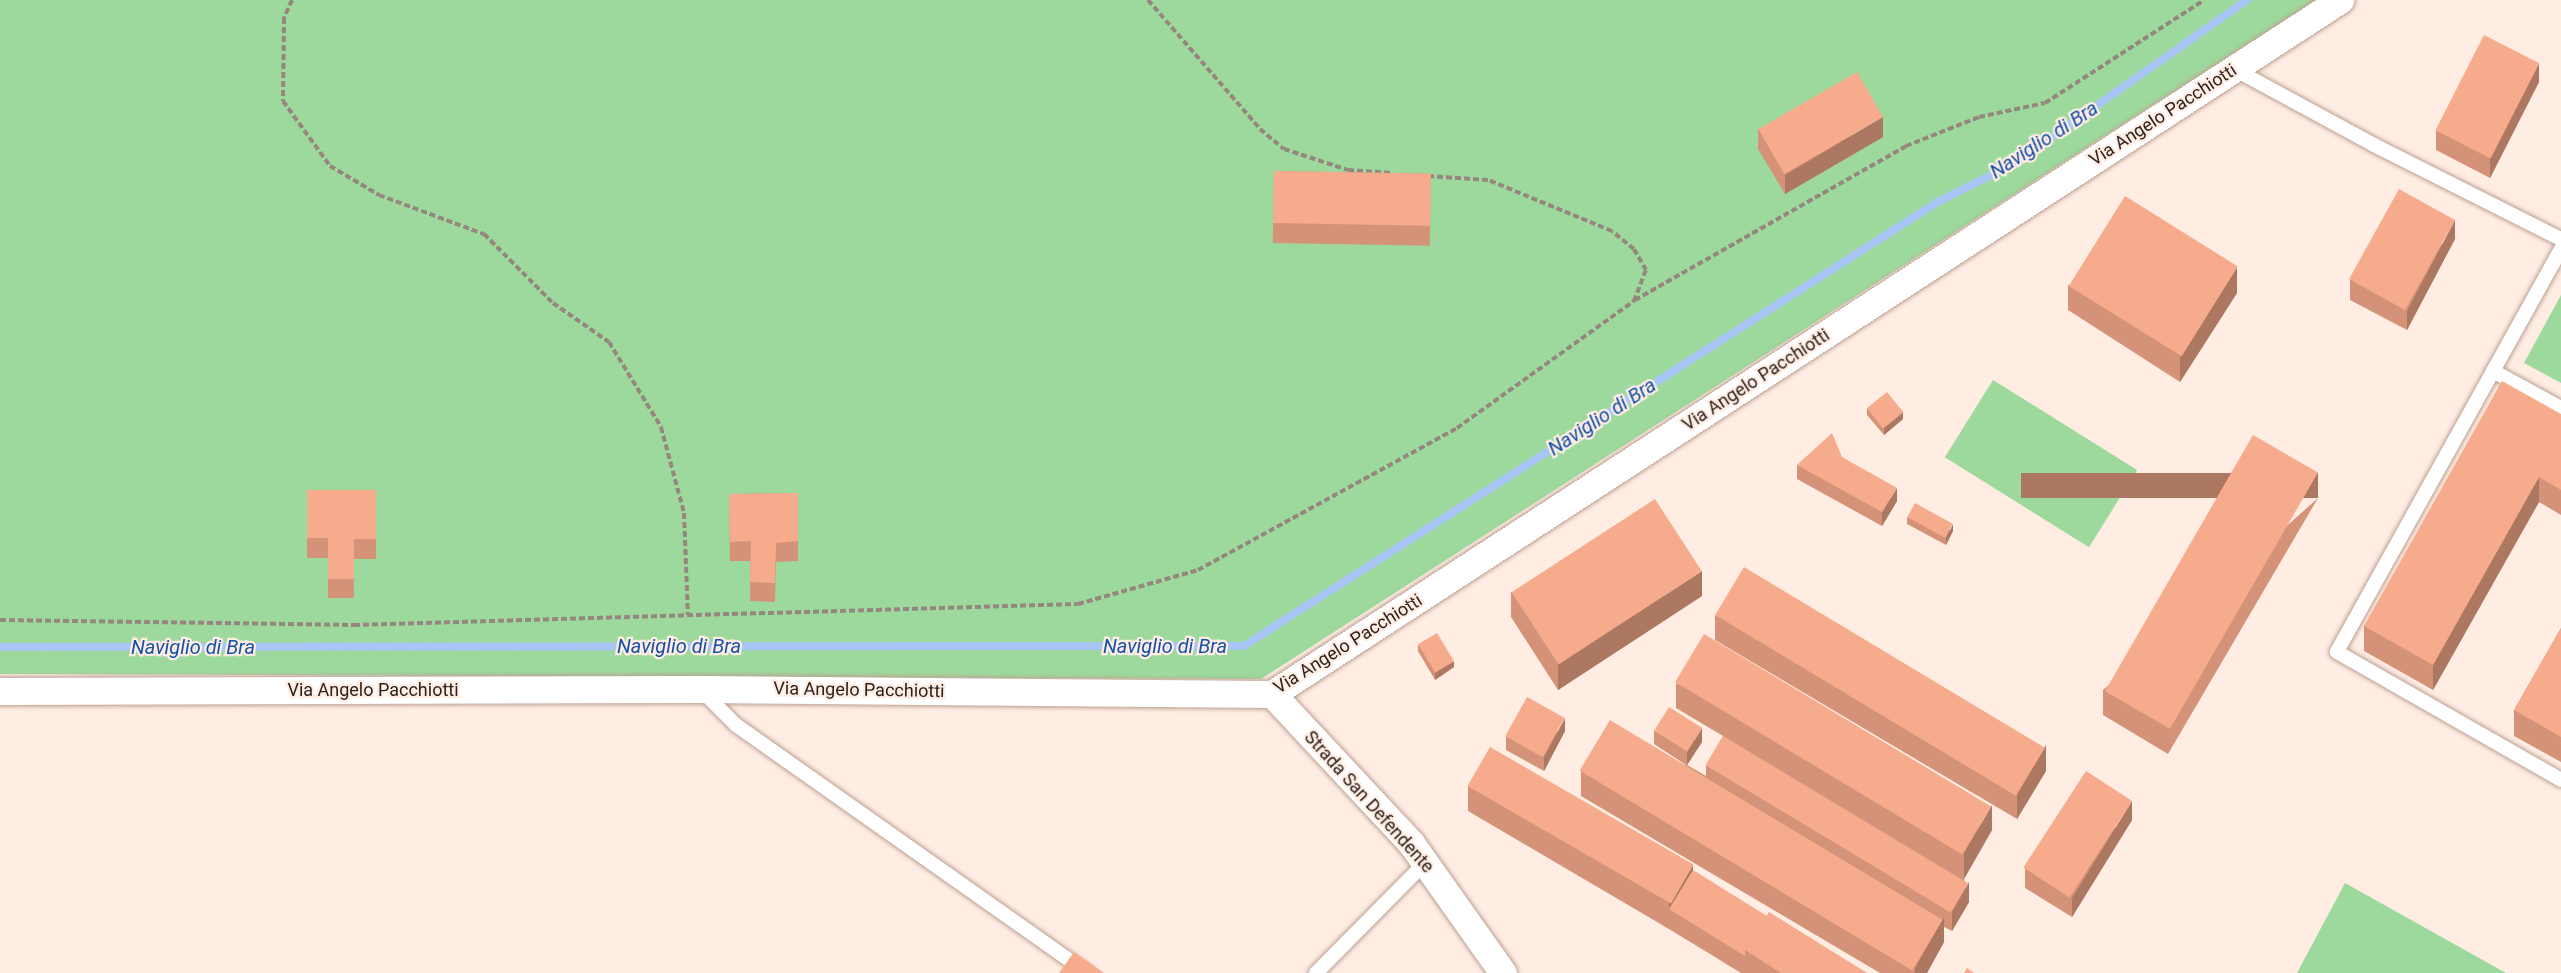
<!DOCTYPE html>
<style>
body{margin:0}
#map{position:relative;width:2561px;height:973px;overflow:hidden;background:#ffede4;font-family:Roboto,sans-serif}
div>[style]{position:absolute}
.green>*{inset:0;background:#9dd99c;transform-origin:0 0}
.stream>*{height:8px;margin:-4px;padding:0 4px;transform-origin:4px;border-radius:4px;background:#a8c6f5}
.path>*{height:4px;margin-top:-2px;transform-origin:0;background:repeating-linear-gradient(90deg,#958780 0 6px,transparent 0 9px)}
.roads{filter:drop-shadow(0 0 2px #bca091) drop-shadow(0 0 2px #bca091)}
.lane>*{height:14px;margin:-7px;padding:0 7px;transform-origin:7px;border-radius:7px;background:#fff}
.street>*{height:27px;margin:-13.5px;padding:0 13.5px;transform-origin:13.5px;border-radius:13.5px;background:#fff}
.wall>*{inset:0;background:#d49378;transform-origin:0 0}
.shaded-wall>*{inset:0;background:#ac7862;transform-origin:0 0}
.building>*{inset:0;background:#f6ab8c;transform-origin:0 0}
span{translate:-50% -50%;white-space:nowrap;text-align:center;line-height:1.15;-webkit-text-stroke:4.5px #ffede4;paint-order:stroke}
.street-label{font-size:18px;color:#2d231d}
.water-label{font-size:20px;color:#1551a8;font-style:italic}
</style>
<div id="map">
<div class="green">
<i style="clip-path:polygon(0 0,2316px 0,1261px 679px,0 674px)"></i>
<i style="clip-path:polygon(2561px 295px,2561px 383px,2524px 363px)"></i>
<i style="left:1993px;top:380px;width:170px;height:91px;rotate:32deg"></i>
<i style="clip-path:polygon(2345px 883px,2506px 973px,2297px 973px)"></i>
</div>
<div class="stream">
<i style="left:0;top:647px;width:1244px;rotate:-0.05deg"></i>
<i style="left:1244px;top:646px;width:822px;rotate:-32.63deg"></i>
<i style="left:1936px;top:203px;width:89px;rotate:-26.9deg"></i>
<i style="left:2015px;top:163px;width:284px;rotate:-35.1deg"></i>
</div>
<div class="path">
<i style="left:292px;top:0;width:20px;rotate:114deg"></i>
<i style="left:284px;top:18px;width:83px;rotate:90.7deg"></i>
<i style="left:283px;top:101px;width:80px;rotate:54.1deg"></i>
<i style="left:330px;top:166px;width:57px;rotate:30.6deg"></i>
<i style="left:379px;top:195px;width:112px;rotate:20.4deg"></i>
<i style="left:484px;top:234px;width:98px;rotate:45deg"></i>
<i style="left:553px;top:303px;width:68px;rotate:34.9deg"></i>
<i style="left:609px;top:342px;width:100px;rotate:58.5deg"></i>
<i style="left:661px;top:427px;width:89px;rotate:75deg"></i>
<i style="left:684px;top:513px;width:102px;rotate:87.8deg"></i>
<i style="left:1148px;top:0;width:171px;rotate:49deg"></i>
<i style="left:1260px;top:129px;width:31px;rotate:40deg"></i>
<i style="left:1284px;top:149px;width:67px;rotate:18.2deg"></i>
<i style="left:1348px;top:170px;width:44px;rotate:3.9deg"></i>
<i style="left:1635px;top:300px;width:312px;rotate:-29.6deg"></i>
<i style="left:1906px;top:146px;width:79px;rotate:-21.7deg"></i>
<i style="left:1979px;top:117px;width:67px;rotate:-12deg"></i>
<i style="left:2045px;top:103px;width:189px;rotate:-32.9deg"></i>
<i style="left:0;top:620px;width:354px;rotate:0.8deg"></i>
<i style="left:354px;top:625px;width:724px;rotate:-1.66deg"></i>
<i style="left:1078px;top:604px;width:125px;rotate:-15.8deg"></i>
<i style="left:1198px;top:570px;width:295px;rotate:-28.7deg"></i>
<i style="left:1457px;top:428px;width:218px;rotate:-35.7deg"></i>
<i style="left:1634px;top:301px;width:33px;rotate:-69deg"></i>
<i style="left:1646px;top:270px;width:24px;rotate:-120deg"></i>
<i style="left:1634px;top:249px;width:28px;rotate:-141deg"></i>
<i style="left:1612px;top:231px;width:134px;rotate:-157.6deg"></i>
<i style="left:1488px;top:180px;width:61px;rotate:-176.2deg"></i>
</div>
<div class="roads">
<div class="lane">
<i style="left:2234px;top:69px;width:159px;rotate:28.5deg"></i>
<i style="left:2374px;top:145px;width:209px;rotate:26.7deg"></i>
<i style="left:2561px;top:249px;width:461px;rotate:119.1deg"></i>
<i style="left:2337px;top:652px;width:258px;rotate:29.7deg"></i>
<i style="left:2493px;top:371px;width:77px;rotate:28.6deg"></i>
<i style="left:701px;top:690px;width:49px;rotate:45deg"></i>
<i style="left:736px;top:725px;width:430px;rotate:35.2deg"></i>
<i style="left:1316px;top:973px;width:156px;rotate:-45.3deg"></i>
</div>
<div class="street">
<i style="left:0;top:691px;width:700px;rotate:-0.16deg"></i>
<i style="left:700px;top:689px;width:572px;rotate:0.5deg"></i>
<i style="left:1272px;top:694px;width:1274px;rotate:-33.02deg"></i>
<i style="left:1272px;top:694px;width:204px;rotate:47deg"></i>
<i style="left:1411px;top:843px;width:159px;rotate:54.7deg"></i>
</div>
</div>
<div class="wall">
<i style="clip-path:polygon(2539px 82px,2490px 178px,2436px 150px,2436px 131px)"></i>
<i style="clip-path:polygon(1758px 129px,1883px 137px,1785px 194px,1758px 149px)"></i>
<i style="left:1274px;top:171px;width:157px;height:72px;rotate:1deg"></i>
<i style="clip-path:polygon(2455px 239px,2407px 330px,2350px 300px,2350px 280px)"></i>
<i style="clip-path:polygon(2068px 285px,2237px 293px,2180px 382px,2068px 310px)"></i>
<i style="clip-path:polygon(1867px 408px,1903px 419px,1884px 435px,1867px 415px)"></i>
<i style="clip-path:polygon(2561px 414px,2561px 515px,2539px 502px,2433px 690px,2364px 651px,2364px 626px)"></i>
<i style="clip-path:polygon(1797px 465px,1897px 501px,1882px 526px,1797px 479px)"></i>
<i style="clip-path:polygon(307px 490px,376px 490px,376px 559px,354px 559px,354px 598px,328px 598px,328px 558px,307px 558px)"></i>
<i style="clip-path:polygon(798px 493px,798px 561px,776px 562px,775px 602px,750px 601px,750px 561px,730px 561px,729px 494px)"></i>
<i style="clip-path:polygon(2318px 498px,2168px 754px,2103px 715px,2103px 690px)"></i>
<i style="clip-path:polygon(1907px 517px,1953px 531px,1946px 545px,1907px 524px)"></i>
<i style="clip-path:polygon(1511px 592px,1702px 596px,1558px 690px,1511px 617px)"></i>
<i style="clip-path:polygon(1715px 615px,2046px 771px,2017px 819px,1715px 640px)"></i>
<i style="clip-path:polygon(2561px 628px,2561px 762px,2514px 736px,2514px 710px)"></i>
<i style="clip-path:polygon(1418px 645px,1454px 667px,1435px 680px,1418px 651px)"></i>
<i style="clip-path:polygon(1676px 683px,1992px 830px,1964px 879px,1969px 902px,1952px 931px,1944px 927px,1944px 942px,1927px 973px,1880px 973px,1581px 796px,1581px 771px,1686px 765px,1654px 744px,1654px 731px,1702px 742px,1687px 765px,1706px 776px,1706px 766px,1723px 736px,1676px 708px)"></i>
<i style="clip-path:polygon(1565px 731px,1544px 771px,1506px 750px,1506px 737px)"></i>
<i style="clip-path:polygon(1468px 786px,1767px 916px,1867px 973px,1741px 973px,1669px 929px,1468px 811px)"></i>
<i style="clip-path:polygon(2132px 820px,2072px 917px,2025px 888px,2025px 868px)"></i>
</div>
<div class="shaded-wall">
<i style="clip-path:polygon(2539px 63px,2539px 82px,2490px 178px,2490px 158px)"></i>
<i style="clip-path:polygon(1883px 117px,1883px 137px,1785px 194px,1785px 175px)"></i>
<i style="clip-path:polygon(2455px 220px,2455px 239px,2407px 330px,2407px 311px)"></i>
<i style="clip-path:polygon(2237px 267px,2237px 293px,2180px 382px,2180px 357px)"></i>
<i style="clip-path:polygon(1903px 412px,1903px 419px,1884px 435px,1884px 428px)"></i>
<i style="left:2318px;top:473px;width:25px;height:297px;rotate:90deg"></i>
<i style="clip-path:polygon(2539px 477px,2539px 502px,2433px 690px,2433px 665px)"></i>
<i style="clip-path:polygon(1897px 488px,1897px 501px,1882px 526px,1882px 512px)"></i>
<i style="clip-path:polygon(1953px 524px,1953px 531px,1946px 545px,1946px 538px)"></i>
<i style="clip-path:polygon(1702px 571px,1702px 596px,1558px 690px,1558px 665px)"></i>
<i style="clip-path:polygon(1454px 661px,1454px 667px,1435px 680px,1435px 673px)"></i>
<i style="clip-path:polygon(1565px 718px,1565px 731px,1544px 771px,1544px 757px)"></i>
<i style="clip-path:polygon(1702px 728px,1702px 742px,1687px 765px,1687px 752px)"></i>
<i style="clip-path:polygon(2046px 745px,2046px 771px,2017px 819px,2017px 793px)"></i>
<i style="clip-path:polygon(2132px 801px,2132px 820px,2072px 917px,2072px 898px)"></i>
<i style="clip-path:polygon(1992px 805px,1992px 830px,1964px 879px,1964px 853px)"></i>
<i style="clip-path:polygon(1693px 865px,1693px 890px,1669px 909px,1669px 904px)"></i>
<i style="clip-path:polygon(1969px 882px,1969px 902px,1952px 931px,1952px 912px)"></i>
<i style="clip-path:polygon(1944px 917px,1944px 942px,1927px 973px,1915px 973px,1915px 968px)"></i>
</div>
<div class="building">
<i style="left:2484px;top:35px;width:62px;height:107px;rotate:27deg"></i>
<i style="left:1857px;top:72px;width:52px;height:114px;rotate:60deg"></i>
<i style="left:1274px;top:171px;width:157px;height:52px;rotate:1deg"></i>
<i style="left:2399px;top:189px;width:64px;height:103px;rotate:29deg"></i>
<i style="left:2125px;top:196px;width:133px;height:106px;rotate:32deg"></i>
<i style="clip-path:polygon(2502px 381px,2561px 414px,2561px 490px,2539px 477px,2433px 665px,2364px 626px)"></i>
<i style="left:1887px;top:392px;width:26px;height:26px;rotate:51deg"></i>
<i style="clip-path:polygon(1832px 433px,1842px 457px,1897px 488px,1882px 512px,1797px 465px)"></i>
<i style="left:2253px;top:435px;width:75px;height:296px;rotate:30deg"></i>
<i style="clip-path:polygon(307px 490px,376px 490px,376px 539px,354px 539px,354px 579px,328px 579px,328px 538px,307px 538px)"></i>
<i style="clip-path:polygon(798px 493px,798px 541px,776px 543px,775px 583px,750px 582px,751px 541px,730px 542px,729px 494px)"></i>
<i style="left:1655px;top:499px;width:86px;height:171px;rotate:57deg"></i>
<i style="left:1915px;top:503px;width:43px;height:16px;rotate:29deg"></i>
<i style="left:1744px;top:567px;width:351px;height:56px;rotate:31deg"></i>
<i style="clip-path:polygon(2561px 628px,2561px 737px,2514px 710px)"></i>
<i style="left:1437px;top:633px;width:33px;height:22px;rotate:59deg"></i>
<i style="left:1704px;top:634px;width:335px;height:56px;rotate:31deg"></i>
<i style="left:1527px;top:697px;width:43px;height:45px;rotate:29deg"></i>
<i style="left:1669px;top:707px;width:39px;height:28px;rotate:32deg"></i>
<i style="left:1610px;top:720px;width:388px;height:59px;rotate:31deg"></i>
<i style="left:1723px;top:736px;width:286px;height:34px;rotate:31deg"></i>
<i style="left:1490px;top:747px;width:235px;height:45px;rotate:30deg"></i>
<i style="left:2086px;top:771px;width:55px;height:115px;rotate:33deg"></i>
<i style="clip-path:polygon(1693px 870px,1767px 916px,1745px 950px,1745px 956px,1669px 909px)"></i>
<i style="clip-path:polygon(1769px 912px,1867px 973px,1781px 973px,1745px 950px)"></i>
<i style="clip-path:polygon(1074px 952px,1104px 973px,1059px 973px)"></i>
<i style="clip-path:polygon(1967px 968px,1974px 973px,1964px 973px)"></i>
</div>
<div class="street-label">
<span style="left:2163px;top:115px;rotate:-33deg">Via Angelo Pacchiotti</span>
<span style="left:1756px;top:380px;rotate:-33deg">Via Angelo Pacchiotti</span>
<span style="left:1348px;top:644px;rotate:-32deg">Via Angelo Pacchiotti</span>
<span style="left:373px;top:690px">Via Angelo Pacchiotti</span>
<span style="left:859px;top:690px;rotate:1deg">Via Angelo Pacchiotti</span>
<span style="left:1369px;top:802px;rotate:48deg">Strada San Defendente</span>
</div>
<div class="water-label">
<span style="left:2044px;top:140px;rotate:-33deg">Naviglio di Bra</span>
<span style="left:1602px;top:417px;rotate:-33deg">Naviglio di Bra</span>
<span style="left:679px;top:646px">Naviglio di Bra</span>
<span style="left:1165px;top:646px">Naviglio di Bra</span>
<span style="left:193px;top:647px">Naviglio di Bra</span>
</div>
</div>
